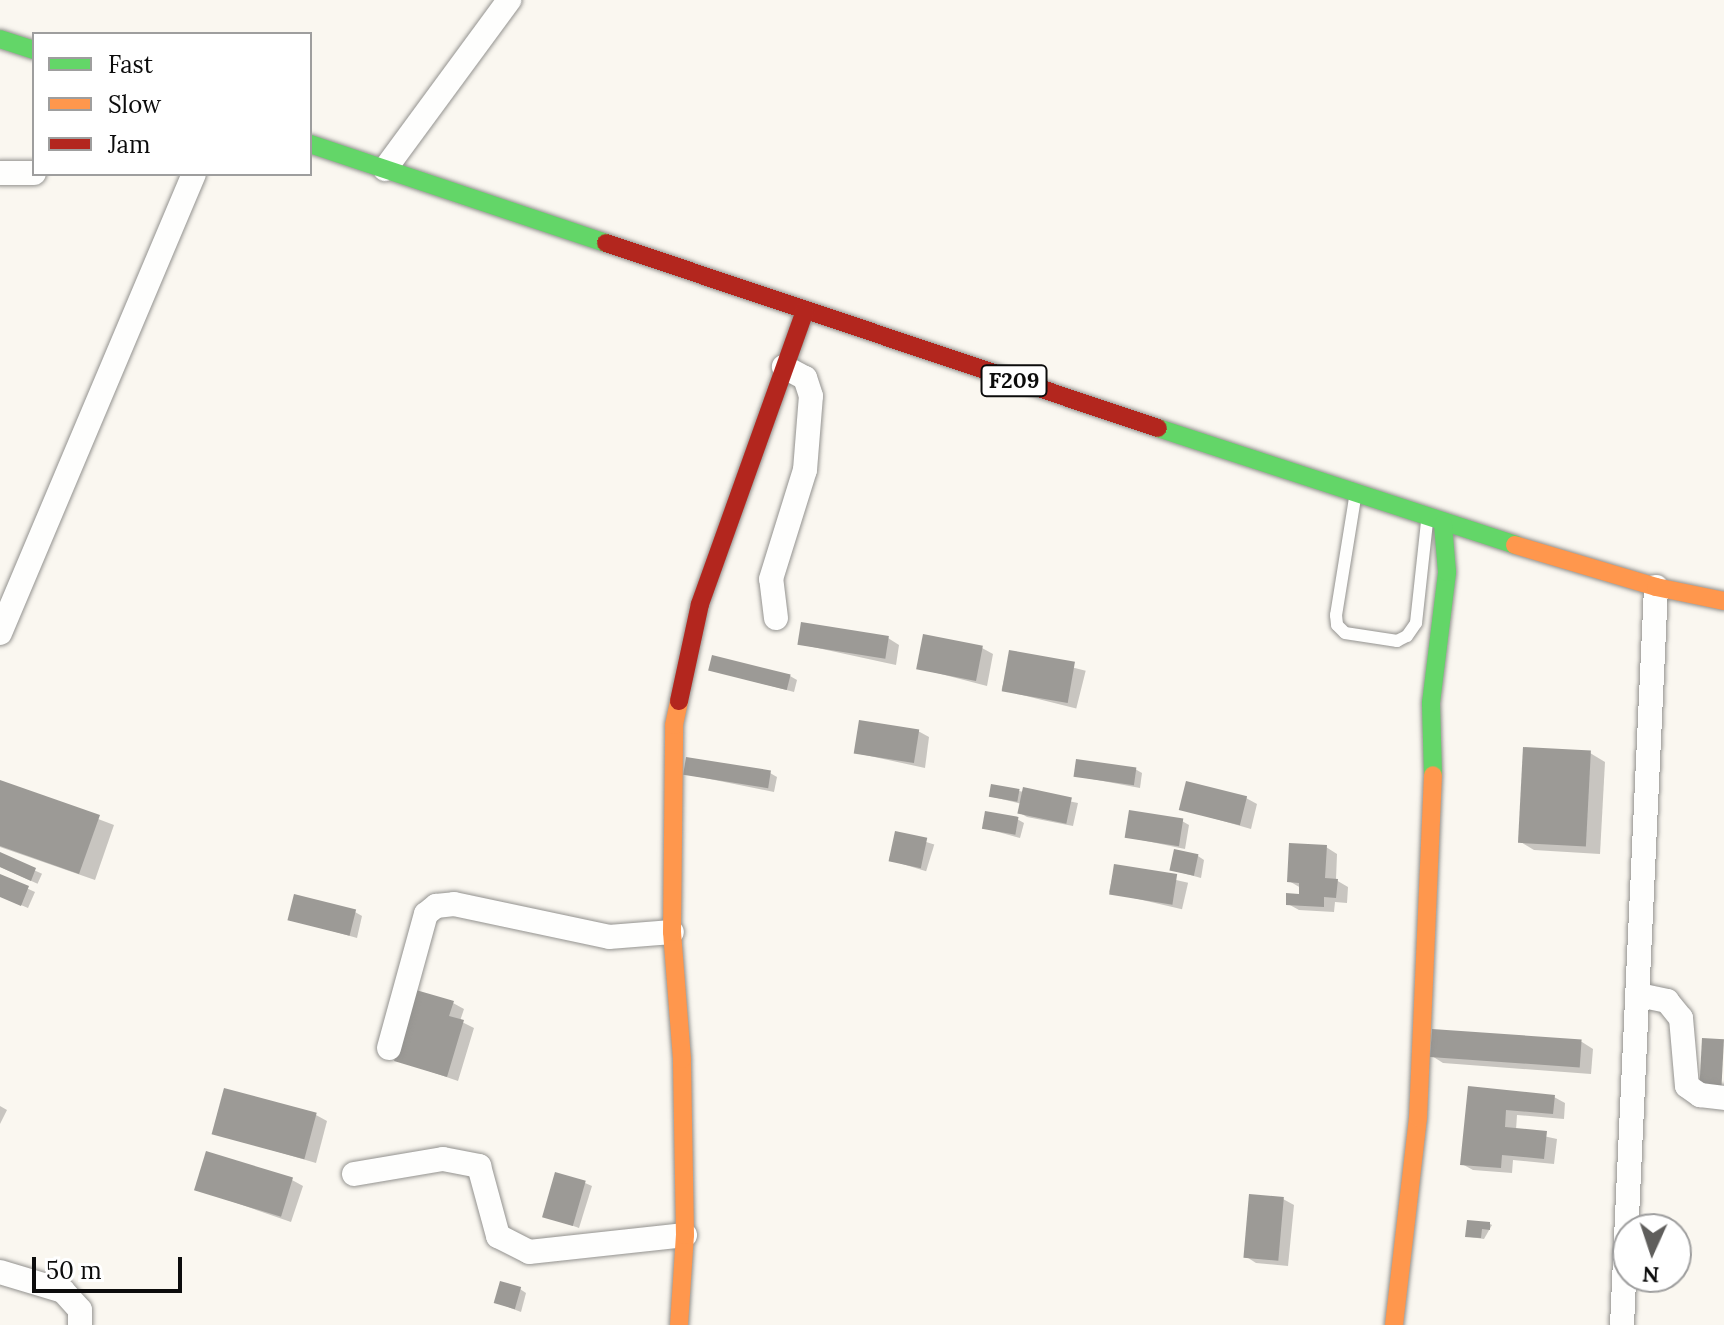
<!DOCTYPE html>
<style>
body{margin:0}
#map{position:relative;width:1724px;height:1325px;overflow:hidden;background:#faf7f0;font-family:Lora,serif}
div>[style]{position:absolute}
.shadow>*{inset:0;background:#0003;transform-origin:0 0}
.building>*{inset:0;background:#9c9a96;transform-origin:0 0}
.roads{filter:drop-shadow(0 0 2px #93928f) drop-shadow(0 0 2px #93928f)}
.lane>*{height:12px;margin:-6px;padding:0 6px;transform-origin:6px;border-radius:6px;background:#fefefd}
.street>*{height:24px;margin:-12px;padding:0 12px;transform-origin:12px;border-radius:12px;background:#fefefd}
.fast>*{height:18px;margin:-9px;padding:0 9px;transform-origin:9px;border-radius:9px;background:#63d668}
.slow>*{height:18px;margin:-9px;padding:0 9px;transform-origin:9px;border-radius:9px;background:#ff974d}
.jam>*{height:18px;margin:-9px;padding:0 9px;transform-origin:9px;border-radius:9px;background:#b3261e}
span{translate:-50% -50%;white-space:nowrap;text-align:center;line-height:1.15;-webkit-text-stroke:8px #fff;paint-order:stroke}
.shield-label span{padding:2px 6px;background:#fff;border:2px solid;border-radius:6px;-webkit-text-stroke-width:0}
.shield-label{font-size:22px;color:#0c0c0c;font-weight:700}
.legend{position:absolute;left:32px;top:32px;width:280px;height:144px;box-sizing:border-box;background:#fff;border:2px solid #9e9e9e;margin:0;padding:10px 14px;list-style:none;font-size:24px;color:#0c0c0c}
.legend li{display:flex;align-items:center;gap:16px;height:40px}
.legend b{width:40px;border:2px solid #9e9e9e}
.north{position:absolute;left:1612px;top:1213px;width:80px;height:80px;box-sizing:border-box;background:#fff;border:2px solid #9e9e9e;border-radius:50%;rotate:183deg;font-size:22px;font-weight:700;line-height:32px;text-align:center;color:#0c0c0c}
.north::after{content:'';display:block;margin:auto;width:28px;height:36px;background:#5f5e5c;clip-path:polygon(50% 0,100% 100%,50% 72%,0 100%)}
.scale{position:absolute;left:32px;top:1257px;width:150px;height:36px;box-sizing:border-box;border:4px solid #0c0c0c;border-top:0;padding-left:10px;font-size:24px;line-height:28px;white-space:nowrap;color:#0c0c0c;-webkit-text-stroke:6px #fff;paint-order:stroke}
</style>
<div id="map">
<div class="shadow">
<i style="clip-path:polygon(888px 638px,899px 645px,896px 665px,799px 644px)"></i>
<i style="clip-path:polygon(982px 648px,993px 654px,987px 686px,918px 668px)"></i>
<i style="left:1011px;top:652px;width:77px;height:39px;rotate:14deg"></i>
<i style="clip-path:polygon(711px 670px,790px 676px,797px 680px,794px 692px)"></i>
<i style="clip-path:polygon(918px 731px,929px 737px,925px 768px,856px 753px)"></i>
<i style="clip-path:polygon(1590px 753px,1605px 762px,1600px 854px,1534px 850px,1519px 841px)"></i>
<i style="clip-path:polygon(1135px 769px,1142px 773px,1140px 788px,1076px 776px)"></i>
<i style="clip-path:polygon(770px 773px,777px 777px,774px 792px,685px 774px)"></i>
<i style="clip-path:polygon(0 782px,114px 825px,95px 880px,0 847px)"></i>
<i style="clip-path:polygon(1019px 791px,1078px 803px,1073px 826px,1027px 817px,1020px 813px,1022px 804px,993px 797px)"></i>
<i style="clip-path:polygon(1246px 798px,1257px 804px,1251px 829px,1181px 809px)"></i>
<i style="clip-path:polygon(1017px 819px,1024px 823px,1020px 838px,984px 828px)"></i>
<i style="clip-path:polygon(1182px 821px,1189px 825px,1185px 849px,1127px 837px)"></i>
<i style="left:897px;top:833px;width:39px;height:28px;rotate:17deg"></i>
<i style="clip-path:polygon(1326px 847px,1337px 854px,1336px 880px,1348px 887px,1347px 903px,1335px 902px,1334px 912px,1299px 910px,1288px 904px,1301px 896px,1301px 888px,1289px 881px)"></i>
<i style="left:0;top:855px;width:46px;height:11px;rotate:24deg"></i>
<i style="clip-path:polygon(1198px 856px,1204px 860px,1201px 878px,1172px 870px)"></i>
<i style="left:1115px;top:866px;width:75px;height:27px;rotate:13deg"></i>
<i style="clip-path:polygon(0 876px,35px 892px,28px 908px,0 896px)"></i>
<i style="clip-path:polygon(355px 912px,362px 916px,357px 938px,290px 919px)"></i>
<i style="clip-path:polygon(453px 1003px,464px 1009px,460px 1021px,474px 1028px,458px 1081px,397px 1060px)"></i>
<i style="clip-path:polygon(1434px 1031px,1582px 1042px,1593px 1049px,1591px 1074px,1443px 1063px,1432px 1056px)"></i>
<i style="clip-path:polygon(1469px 1089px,1554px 1097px,1565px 1103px,1564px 1119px,1517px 1115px,1516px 1130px,1557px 1139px,1554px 1164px,1513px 1160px,1512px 1173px,1473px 1170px,1462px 1164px)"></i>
<i style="clip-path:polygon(0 1106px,7px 1110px,0 1124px)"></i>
<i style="clip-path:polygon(316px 1115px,327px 1121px,316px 1163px,214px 1133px)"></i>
<i style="clip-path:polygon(292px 1180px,303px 1186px,291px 1222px,196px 1189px)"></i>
<i style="clip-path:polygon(585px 1183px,592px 1186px,579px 1228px,545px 1216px)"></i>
<i style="clip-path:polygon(1283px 1199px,1294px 1205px,1288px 1266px,1256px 1263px,1245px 1256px)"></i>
<i style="clip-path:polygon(1468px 1222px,1490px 1224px,1492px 1225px,1484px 1239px,1470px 1237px)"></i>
<i style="clip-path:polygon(520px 1289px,526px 1293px,521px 1312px,495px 1302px)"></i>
</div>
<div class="building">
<i style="left:801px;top:622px;width:89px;height:23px;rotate:9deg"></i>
<i style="left:923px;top:634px;width:61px;height:36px;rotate:11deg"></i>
<i style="left:1009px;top:650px;width:67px;height:42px;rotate:10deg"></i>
<i style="left:712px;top:655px;width:81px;height:16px;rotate:14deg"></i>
<i style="left:859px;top:720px;width:61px;height:34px;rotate:9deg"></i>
<i style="left:1523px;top:747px;width:68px;height:96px;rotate:3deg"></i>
<i style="left:686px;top:757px;width:86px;height:18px;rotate:9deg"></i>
<i style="left:1076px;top:759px;width:61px;height:18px;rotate:8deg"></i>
<i style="clip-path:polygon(0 780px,100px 815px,79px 874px,0 846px)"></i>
<i style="left:1186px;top:781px;width:63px;height:30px;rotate:14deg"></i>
<i style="left:991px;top:784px;width:29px;height:13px;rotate:10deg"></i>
<i style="left:1023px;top:787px;width:50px;height:27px;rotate:12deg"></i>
<i style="left:1129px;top:810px;width:55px;height:28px;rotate:9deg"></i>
<i style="left:985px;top:811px;width:34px;height:18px;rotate:10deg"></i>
<i style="left:895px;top:831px;width:33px;height:31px;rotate:12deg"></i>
<i style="clip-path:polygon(1289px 843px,1327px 845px,1325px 878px,1338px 879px,1336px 898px,1324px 897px,1324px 907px,1286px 905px,1286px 893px,1299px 894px,1299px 883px,1287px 882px)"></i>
<i style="left:1174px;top:849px;width:25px;height:22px;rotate:12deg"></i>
<i style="clip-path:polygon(0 852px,36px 868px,31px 881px,0 867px)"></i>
<i style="left:1114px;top:864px;width:64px;height:31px;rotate:9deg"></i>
<i style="clip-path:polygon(0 874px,29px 886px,21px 906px,0 897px)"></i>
<i style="left:294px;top:894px;width:64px;height:27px;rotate:14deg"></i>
<i style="clip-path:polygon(416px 990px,454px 1001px,449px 1016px,464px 1020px,447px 1077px,394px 1061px)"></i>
<i style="left:1432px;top:1029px;width:150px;height:28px;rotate:4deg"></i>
<i style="left:1702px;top:1038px;width:22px;height:50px;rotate:3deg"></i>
<i style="clip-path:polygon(1468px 1086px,1555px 1095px,1553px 1114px,1506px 1110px,1505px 1127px,1547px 1131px,1544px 1159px,1502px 1155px,1501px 1168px,1460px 1165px)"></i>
<i style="left:224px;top:1088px;width:96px;height:48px;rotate:15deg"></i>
<i style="left:206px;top:1151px;width:91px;height:41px;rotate:17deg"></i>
<i style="left:555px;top:1172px;width:32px;height:47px;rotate:16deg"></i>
<i style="left:1249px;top:1194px;width:35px;height:64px;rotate:5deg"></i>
<i style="clip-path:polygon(1467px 1220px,1490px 1222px,1490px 1230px,1482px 1229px,1481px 1238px,1465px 1237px)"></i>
<i style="left:500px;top:1281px;width:22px;height:23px;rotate:16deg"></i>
</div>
<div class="roads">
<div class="lane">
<i style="left:1355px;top:498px;width:119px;rotate:99.2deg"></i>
<i style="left:1336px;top:615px;width:10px;rotate:84deg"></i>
<i style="left:1337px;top:625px;width:11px;rotate:45deg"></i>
<i style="left:1345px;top:633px;width:53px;rotate:8.7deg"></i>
<i style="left:1397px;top:641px;width:11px;rotate:-27deg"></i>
<i style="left:1407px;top:636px;width:16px;rotate:-55deg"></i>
<i style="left:1416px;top:623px;width:102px;rotate:-83.8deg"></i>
</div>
<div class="street">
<i style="left:385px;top:169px;width:210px;rotate:-53.7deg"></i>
<i style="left:0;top:173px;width:34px"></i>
<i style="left:776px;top:618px;width:39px;rotate:-97deg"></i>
<i style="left:771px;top:579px;width:114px;rotate:-72.7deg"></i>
<i style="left:805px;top:470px;width:74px;rotate:-85.4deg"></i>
<i style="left:811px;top:396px;width:19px;rotate:-108deg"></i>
<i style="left:805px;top:378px;width:24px;rotate:-152deg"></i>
<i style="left:0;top:633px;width:498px;rotate:-67.1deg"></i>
<i style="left:1639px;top:995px;width:29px;rotate:12deg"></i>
<i style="left:1667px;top:1001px;width:22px;rotate:51deg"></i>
<i style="left:1681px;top:1018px;width:68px;rotate:85deg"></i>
<i style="left:1687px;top:1086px;width:16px;rotate:35deg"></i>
<i style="left:1700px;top:1095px;width:24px;rotate:7deg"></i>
<i style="left:389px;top:1048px;width:139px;rotate:-74.6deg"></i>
<i style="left:426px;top:914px;width:13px;rotate:-39deg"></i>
<i style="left:436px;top:906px;width:18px;rotate:-6deg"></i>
<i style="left:454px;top:904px;width:158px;rotate:12deg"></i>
<i style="left:609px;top:937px;width:63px;rotate:-4.5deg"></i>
<i style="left:354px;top:1174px;width:90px;rotate:-9.6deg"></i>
<i style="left:443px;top:1159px;width:37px;rotate:11deg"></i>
<i style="left:479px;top:1166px;width:73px;rotate:74.8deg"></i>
<i style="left:498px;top:1236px;width:35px;rotate:27deg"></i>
<i style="left:529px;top:1252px;width:157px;rotate:-6.2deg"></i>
<i style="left:0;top:1272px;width:66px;rotate:16.8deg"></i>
<i style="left:63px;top:1291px;width:25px;rotate:48deg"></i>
<i style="left:80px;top:1310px;width:15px;rotate:90deg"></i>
<i style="left:1622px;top:1325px;width:739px;rotate:-87.36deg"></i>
</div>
<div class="fast">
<i style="left:0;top:39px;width:36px;rotate:18deg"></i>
<i style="left:310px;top:144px;width:312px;rotate:18.5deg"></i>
<i style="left:1158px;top:428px;width:376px;rotate:18.1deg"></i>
<i style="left:1433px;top:775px;width:72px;rotate:-91.6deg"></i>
<i style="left:1431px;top:703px;width:132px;rotate:-83deg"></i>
<i style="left:1447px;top:572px;width:48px;rotate:-94.8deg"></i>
</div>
<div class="slow">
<i style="left:1515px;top:545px;width:147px;rotate:16.6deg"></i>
<i style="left:1656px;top:587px;width:69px;rotate:11.6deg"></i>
<i style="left:679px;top:1325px;width:90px;rotate:-86.2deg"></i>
<i style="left:685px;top:1235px;width:176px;rotate:-91deg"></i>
<i style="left:682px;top:1059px;width:127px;rotate:-94.5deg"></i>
<i style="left:672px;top:932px;width:207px;rotate:-89.4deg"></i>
<i style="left:674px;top:725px;width:25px;rotate:-78deg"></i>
<i style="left:1394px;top:1325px;width:208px;rotate:-83.4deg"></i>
<i style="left:1418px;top:1118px;width:343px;rotate:-87.5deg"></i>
</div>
<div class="jam">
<i style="left:606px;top:243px;width:582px;rotate:18.53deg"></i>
<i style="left:679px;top:701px;width:99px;rotate:-77.8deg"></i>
<i style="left:700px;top:604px;width:311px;rotate:-70.3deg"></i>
</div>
</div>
<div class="shield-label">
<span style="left:1014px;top:381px">F209</span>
</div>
<ul class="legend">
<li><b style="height:10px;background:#63d668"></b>Fast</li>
<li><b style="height:10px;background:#ff974d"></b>Slow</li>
<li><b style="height:10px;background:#b3261e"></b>Jam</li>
</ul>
<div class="north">N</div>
<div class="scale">50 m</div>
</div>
